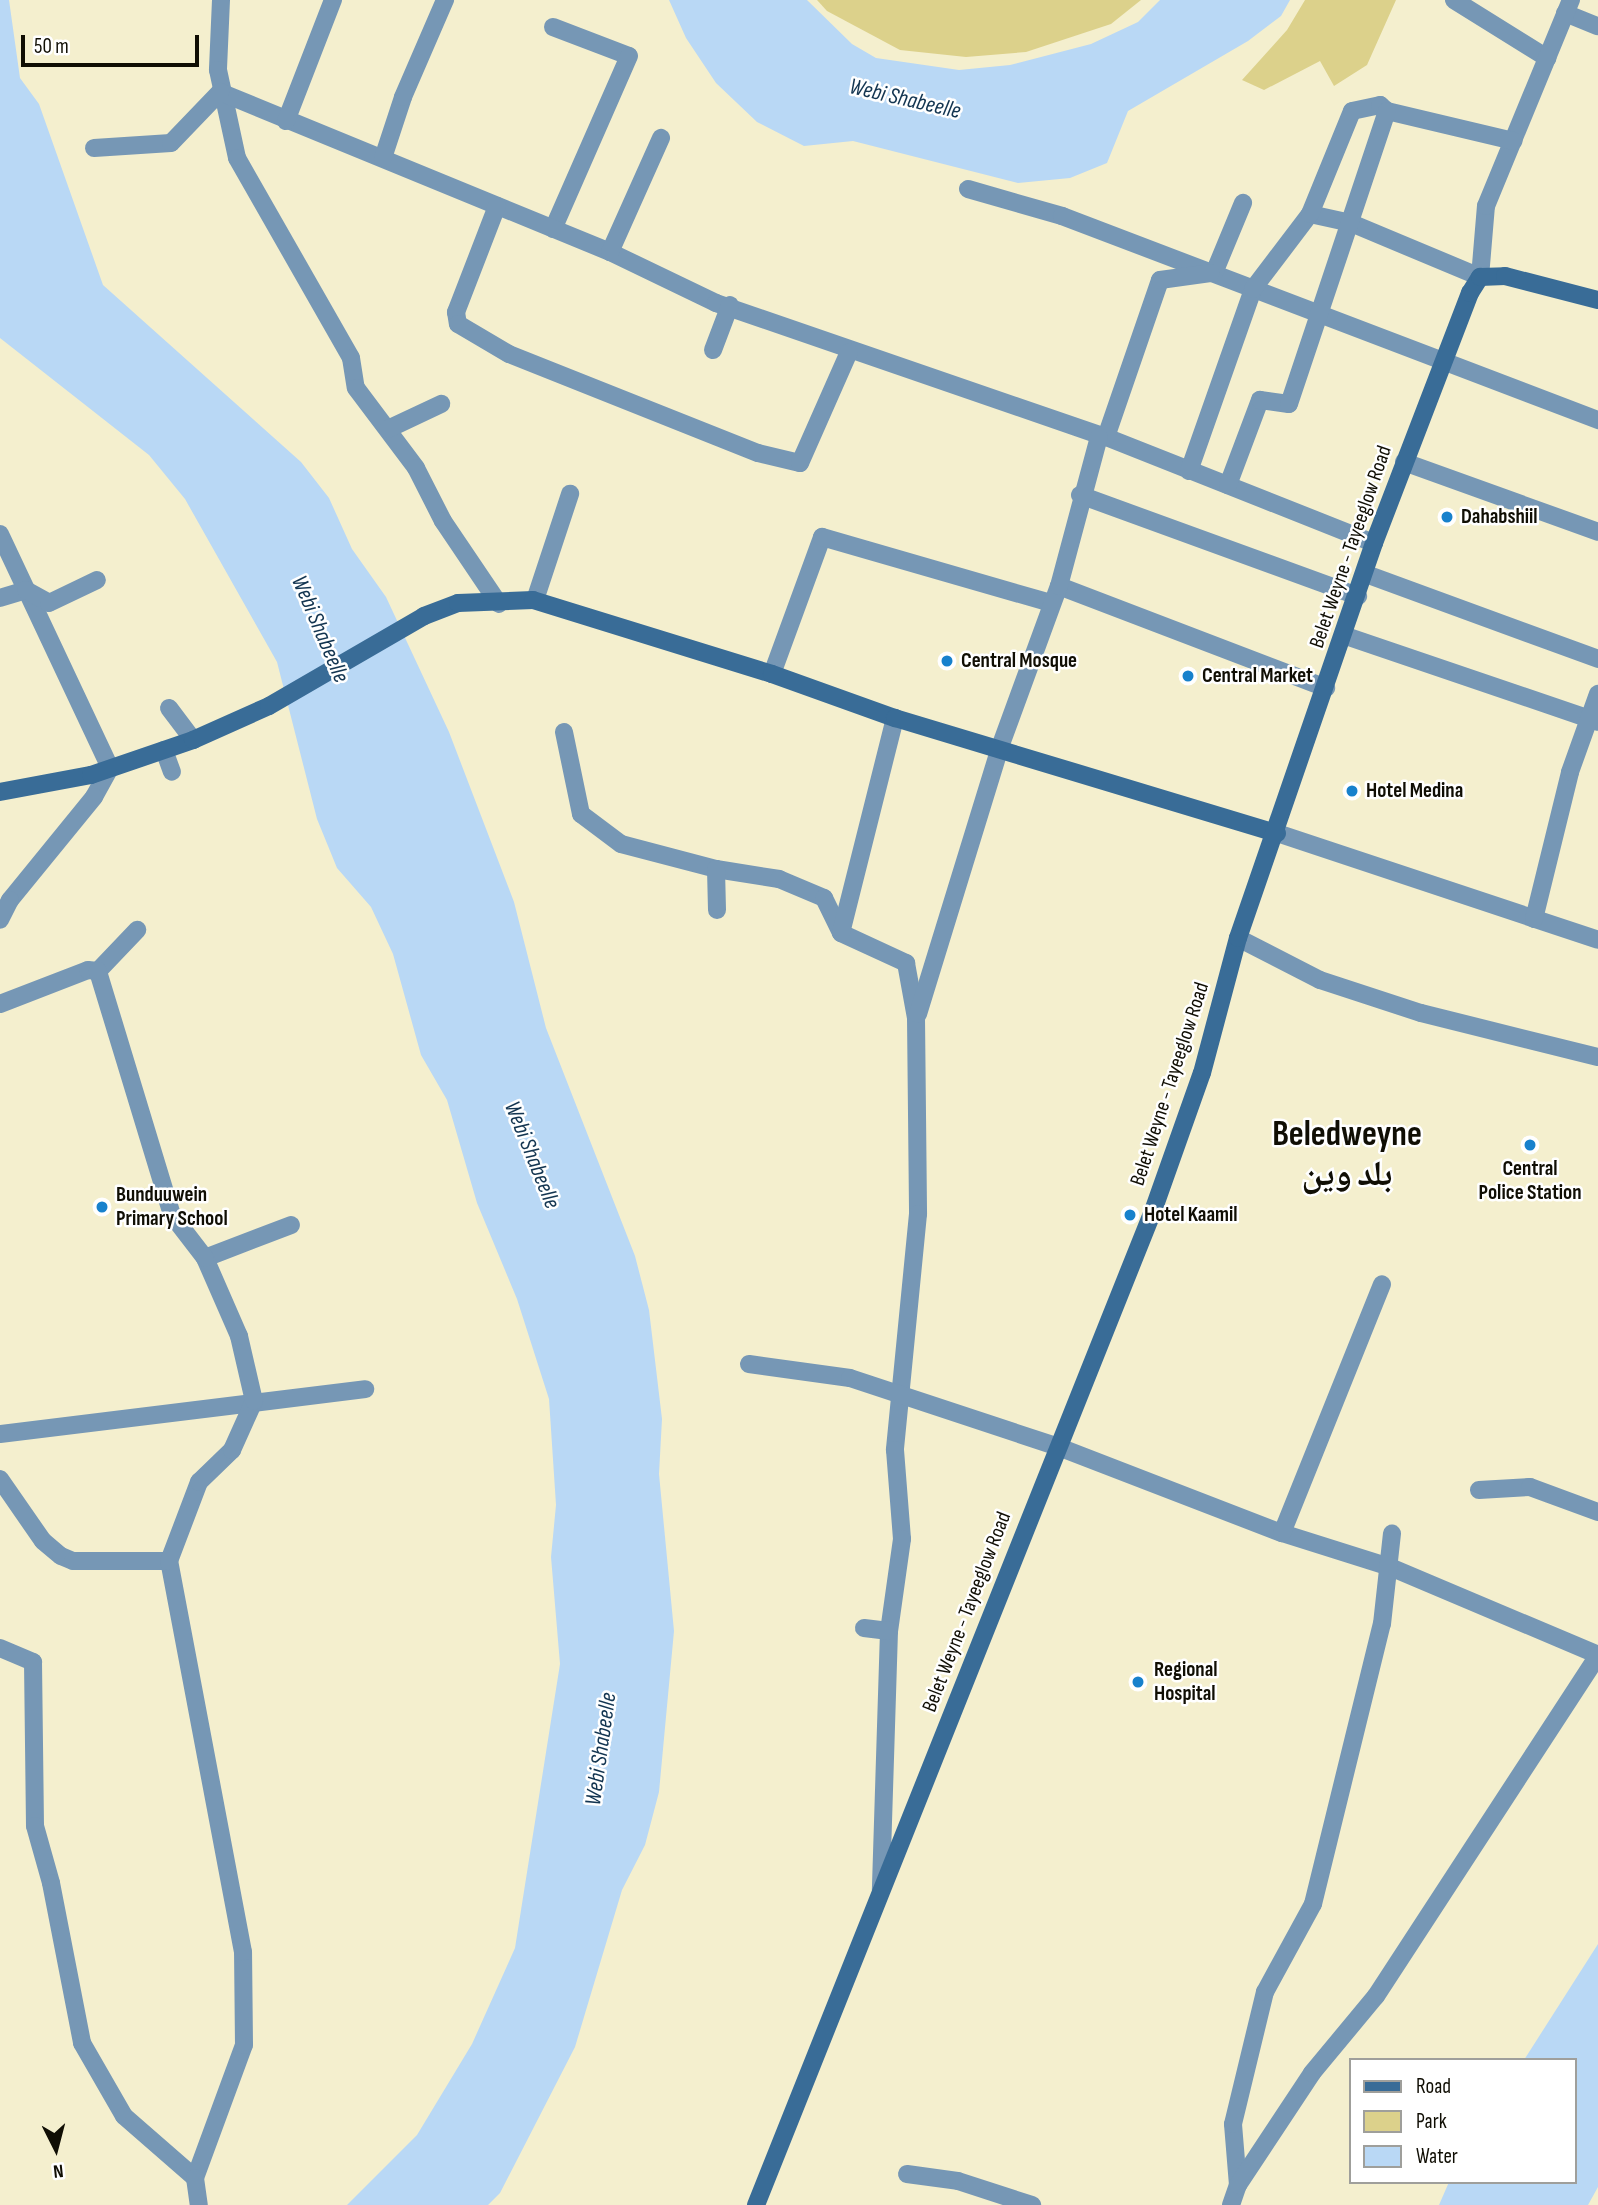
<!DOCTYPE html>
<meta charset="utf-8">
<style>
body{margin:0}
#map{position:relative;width:1598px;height:2205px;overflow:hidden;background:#f4efce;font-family:"Sofia Sans Condensed","Noto Naskh Arabic",sans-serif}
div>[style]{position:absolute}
.green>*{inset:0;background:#dcd18b}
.water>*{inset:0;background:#b9d8f5}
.street>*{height:18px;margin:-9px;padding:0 9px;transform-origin:9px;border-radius:9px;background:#7697b5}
.secondary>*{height:18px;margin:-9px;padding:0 9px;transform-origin:9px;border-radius:9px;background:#396c97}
.dots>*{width:19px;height:19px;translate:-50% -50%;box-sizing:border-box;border:4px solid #fff;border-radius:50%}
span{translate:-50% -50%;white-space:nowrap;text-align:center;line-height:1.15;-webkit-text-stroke:5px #fff;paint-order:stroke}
.poi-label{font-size:21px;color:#100e04;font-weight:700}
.left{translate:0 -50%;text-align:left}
.street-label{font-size:21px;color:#100e04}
.water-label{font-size:23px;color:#133551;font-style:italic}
.town-label{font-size:35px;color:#100e04;font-weight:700}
.legend{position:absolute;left:1349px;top:2058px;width:228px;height:126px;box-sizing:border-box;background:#fff;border:2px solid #9f9f9b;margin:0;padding:9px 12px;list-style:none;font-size:21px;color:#100e04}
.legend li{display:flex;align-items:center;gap:14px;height:35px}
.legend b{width:35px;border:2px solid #9f9f9b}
.north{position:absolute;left:21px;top:2114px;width:70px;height:70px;-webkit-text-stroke:5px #fff;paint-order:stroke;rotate:174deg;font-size:19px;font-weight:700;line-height:28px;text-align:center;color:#100e04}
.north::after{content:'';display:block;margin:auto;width:24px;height:32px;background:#100e04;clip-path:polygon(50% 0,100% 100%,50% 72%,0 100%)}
.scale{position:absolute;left:21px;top:35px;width:178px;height:32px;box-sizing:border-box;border:4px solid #100e04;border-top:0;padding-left:9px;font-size:21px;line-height:24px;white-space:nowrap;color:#100e04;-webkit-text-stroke:5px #fff;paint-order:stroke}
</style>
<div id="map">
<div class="green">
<i style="clip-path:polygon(817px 0,1141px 0,1111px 24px,1026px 52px,966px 57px,900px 50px,827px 11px)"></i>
<i style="clip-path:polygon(1305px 0,1396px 0,1367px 65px,1334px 86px,1320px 61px,1264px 90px,1242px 80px,1287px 30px)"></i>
</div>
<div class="water">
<i style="clip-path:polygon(0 0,9px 0,20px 78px,39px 104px,103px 285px,301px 462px,329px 498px,352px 549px,386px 597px,449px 732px,514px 902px,546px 1028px,635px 1256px,649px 1310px,662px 1419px,659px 1474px,674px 1631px,659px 1792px,645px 1845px,622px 1890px,575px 2047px,500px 2193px,488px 2205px,347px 2205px,417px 2135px,472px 2044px,515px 1948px,560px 1664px,551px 1557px,556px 1505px,549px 1399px,517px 1299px,477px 1203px,447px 1100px,421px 1055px,393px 954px,371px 907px,337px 868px,317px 819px,277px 662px,185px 499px,149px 455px,0 338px)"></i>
<i style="clip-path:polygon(669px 0,807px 0,852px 44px,876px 58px,959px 70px,1010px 65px,1091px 44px,1138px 22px,1160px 0,1290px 0,1281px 16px,1248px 41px,1128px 111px,1107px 163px,1070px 178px,1018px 183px,853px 141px,804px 146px,757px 122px,716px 83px,686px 38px)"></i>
<i style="clip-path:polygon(1598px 1944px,1598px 2187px,1588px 2205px,1439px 2205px,1449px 2182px,1575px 2182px,1575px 2060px,1524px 2060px)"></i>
</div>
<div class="street">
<i style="left:221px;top:0;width:70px;rotate:92.5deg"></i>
<i style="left:218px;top:70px;width:90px;rotate:77.8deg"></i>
<i style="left:237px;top:158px;width:230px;rotate:60.3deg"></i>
<i style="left:351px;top:358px;width:30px;rotate:81deg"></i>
<i style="left:356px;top:388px;width:100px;rotate:53.1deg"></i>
<i style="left:416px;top:468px;width:59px;rotate:63deg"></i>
<i style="left:443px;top:521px;width:100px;rotate:56deg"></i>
<i style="left:1454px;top:0;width:110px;rotate:31.9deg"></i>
<i style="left:1565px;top:13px;width:35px;rotate:22deg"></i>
<i style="left:553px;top:27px;width:81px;rotate:20.9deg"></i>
<i style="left:629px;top:56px;width:189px;rotate:113.7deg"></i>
<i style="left:220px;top:92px;width:422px;rotate:22.3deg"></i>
<i style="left:610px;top:252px;width:118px;rotate:25.7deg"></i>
<i style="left:716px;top:303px;width:412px;rotate:19deg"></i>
<i style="left:1106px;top:437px;width:288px;rotate:21.6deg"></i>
<i style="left:286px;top:121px;width:130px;rotate:-68.8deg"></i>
<i style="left:94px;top:148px;width:77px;rotate:-3.7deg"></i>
<i style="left:171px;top:143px;width:71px;rotate:-46.1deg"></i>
<i style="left:383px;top:158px;width:64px;rotate:-71.8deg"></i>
<i style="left:403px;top:97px;width:106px;rotate:-66.6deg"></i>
<i style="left:968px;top:189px;width:98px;rotate:16deg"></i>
<i style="left:1062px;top:216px;width:574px;rotate:20.84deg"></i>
<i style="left:497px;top:206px;width:114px;rotate:111.1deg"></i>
<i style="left:456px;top:312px;width:12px;rotate:81deg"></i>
<i style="left:458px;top:324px;width:59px;rotate:30.5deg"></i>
<i style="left:509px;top:354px;width:268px;rotate:21.7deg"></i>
<i style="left:758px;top:453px;width:43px;rotate:13.4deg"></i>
<i style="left:800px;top:463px;width:121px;rotate:-66.2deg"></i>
<i style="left:1310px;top:214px;width:42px;rotate:12.4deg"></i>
<i style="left:1351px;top:223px;width:140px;rotate:22.7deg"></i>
<i style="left:1480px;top:277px;width:71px;rotate:-85.2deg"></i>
<i style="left:1486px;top:206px;width:223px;rotate:-67.6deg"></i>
<i style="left:610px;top:252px;width:125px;rotate:-65.9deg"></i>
<i style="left:1214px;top:273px;width:76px;rotate:-67.5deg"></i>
<i style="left:713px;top:350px;width:48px;rotate:-69.3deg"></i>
<i style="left:388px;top:429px;width:59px;rotate:-25.3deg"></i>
<i style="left:1106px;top:437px;width:166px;rotate:-71deg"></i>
<i style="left:1160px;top:280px;width:51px;rotate:-7.8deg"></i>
<i style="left:1404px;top:462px;width:206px;rotate:19.8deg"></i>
<i style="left:1189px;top:471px;width:193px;rotate:-70.6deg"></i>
<i style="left:1253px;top:289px;width:94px;rotate:-52.8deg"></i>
<i style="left:1310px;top:214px;width:111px;rotate:-67.8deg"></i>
<i style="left:1352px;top:111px;width:29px;rotate:-12deg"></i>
<i style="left:1380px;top:105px;width:9px;rotate:41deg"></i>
<i style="left:1387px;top:111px;width:130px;rotate:13.3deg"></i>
<i style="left:1228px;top:485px;width:91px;rotate:-69.4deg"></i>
<i style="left:1260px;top:400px;width:29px;rotate:8deg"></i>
<i style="left:1289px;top:404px;width:309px;rotate:-71.5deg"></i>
<i style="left:1080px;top:495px;width:296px;rotate:20deg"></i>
<i style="left:0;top:534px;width:259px;rotate:64.8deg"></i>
<i style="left:110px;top:768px;width:33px;rotate:119deg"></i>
<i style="left:94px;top:797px;width:133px;rotate:129.2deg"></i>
<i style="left:10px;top:900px;width:22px;rotate:117deg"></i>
<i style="left:1366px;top:574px;width:247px;rotate:20.1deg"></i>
<i style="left:1059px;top:586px;width:286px;rotate:20.9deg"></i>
<i style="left:0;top:598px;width:27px;rotate:-17deg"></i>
<i style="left:26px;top:590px;width:26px;rotate:29deg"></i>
<i style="left:49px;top:603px;width:53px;rotate:-25.6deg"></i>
<i style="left:535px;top:600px;width:112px;rotate:-71.7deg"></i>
<i style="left:1343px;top:635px;width:269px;rotate:18.8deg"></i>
<i style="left:772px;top:674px;width:146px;rotate:-69.9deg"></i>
<i style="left:822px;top:537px;width:237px;rotate:16.1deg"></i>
<i style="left:169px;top:708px;width:40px;rotate:53deg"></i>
<i style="left:564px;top:732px;width:84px;rotate:78.3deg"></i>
<i style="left:581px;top:814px;width:50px;rotate:36.9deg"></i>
<i style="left:621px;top:844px;width:98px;rotate:14.7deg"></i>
<i style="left:716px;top:869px;width:64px;rotate:9deg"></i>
<i style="left:779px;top:879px;width:49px;rotate:22.9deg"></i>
<i style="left:824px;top:898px;width:39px;rotate:64deg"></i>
<i style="left:841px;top:933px;width:72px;rotate:24.8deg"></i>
<i style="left:906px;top:963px;width:56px;rotate:79.7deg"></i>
<i style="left:916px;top:1018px;width:196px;rotate:89.4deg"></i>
<i style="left:918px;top:1214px;width:237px;rotate:95.6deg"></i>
<i style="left:895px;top:1450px;width:89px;rotate:85.5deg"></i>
<i style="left:902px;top:1539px;width:93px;rotate:98deg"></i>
<i style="left:889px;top:1631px;width:259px;rotate:91.8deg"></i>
<i style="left:164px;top:750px;width:23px;rotate:70deg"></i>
<i style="left:1277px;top:833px;width:338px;rotate:18.4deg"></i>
<i style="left:716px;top:869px;width:41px;rotate:88.6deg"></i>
<i style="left:1534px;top:919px;width:151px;rotate:-76.2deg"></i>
<i style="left:1570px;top:772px;width:83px;rotate:-70.3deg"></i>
<i style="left:841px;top:933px;width:222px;rotate:-75.9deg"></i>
<i style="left:1238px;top:938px;width:92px;rotate:27.1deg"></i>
<i style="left:1320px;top:980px;width:106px;rotate:18.1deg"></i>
<i style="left:1421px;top:1013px;width:182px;rotate:14deg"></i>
<i style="left:98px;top:971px;width:57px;rotate:-46.4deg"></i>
<i style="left:0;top:1004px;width:94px;rotate:-21.1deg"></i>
<i style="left:88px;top:970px;width:10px;rotate:6deg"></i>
<i style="left:918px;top:1014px;width:279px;rotate:-72.9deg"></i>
<i style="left:1000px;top:747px;width:171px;rotate:-69.9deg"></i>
<i style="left:1059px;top:586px;width:154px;rotate:-75deg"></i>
<i style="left:205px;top:1258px;width:92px;rotate:-21deg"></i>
<i style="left:749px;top:1364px;width:102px;rotate:7.9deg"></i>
<i style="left:850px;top:1378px;width:217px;rotate:18.3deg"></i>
<i style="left:1056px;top:1446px;width:242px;rotate:21.1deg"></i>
<i style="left:1282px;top:1533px;width:113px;rotate:17.5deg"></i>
<i style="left:1390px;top:1567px;width:226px;rotate:22.9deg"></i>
<i style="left:0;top:1434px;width:368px;rotate:-7deg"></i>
<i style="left:0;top:1479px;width:75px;rotate:55.3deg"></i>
<i style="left:43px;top:1541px;width:23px;rotate:40deg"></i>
<i style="left:61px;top:1556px;width:13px;rotate:23deg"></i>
<i style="left:73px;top:1561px;width:96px"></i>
<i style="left:1479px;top:1490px;width:51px;rotate:-3.4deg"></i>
<i style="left:1530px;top:1487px;width:72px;rotate:20.2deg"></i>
<i style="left:1282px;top:1533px;width:268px;rotate:-68.1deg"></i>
<i style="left:864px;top:1628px;width:25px;rotate:7deg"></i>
<i style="left:0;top:1648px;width:36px;rotate:23deg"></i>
<i style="left:33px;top:1662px;width:164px;rotate:89.3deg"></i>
<i style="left:35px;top:1826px;width:59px;rotate:74.3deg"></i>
<i style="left:51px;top:1883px;width:163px;rotate:79deg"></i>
<i style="left:82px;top:2043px;width:84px;rotate:60.1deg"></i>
<i style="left:124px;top:2116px;width:94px;rotate:41.1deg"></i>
<i style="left:195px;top:2178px;width:142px;rotate:-69.8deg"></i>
<i style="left:244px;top:2045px;width:93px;rotate:-90.6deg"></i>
<i style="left:243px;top:1952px;width:398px;rotate:-100.7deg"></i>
<i style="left:169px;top:1561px;width:85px;rotate:-69.2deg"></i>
<i style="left:199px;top:1482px;width:46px;rotate:-44.1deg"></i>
<i style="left:232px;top:1450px;width:54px;rotate:-65.8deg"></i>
<i style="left:254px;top:1401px;width:67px;rotate:-103deg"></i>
<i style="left:239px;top:1336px;width:85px;rotate:-113.6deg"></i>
<i style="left:205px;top:1258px;width:54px;rotate:-127.5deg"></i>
<i style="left:172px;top:1215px;width:255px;rotate:-106.9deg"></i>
<i style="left:907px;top:2174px;width:51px;rotate:7.8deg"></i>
<i style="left:958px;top:2181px;width:78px;rotate:18deg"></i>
<i style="left:195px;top:2178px;width:27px;rotate:82deg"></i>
<i style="left:1238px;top:2185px;width:61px;rotate:-94.7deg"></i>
<i style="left:1233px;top:2124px;width:136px;rotate:-76.4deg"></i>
<i style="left:1265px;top:1992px;width:100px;rotate:-61.4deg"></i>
<i style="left:1313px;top:1904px;width:288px;rotate:-76.2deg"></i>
<i style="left:1382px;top:1624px;width:91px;rotate:-83.7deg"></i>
<i style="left:1231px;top:2205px;width:21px;rotate:-71deg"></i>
<i style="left:1238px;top:2185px;width:134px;rotate:-56.5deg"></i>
<i style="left:1312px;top:2073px;width:100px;rotate:-50.3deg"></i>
<i style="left:1376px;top:1996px;width:406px;rotate:-56.9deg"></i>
</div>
<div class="secondary">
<i style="left:0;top:792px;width:93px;rotate:-10.6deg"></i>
<i style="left:91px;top:775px;width:108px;rotate:-18.9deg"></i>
<i style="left:193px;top:740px;width:83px;rotate:-24.1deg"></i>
<i style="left:269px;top:706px;width:179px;rotate:-30.1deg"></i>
<i style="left:424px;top:616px;width:36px;rotate:-21deg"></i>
<i style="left:458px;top:603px;width:75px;rotate:-2.3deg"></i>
<i style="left:533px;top:600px;width:250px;rotate:17.2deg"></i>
<i style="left:772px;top:674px;width:131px;rotate:19.7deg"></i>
<i style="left:895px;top:718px;width:399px;rotate:16.8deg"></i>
<i style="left:756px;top:2205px;width:1070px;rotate:-68.23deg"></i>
<i style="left:1153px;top:1211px;width:146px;rotate:-70.5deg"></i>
<i style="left:1202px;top:1073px;width:140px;rotate:-75.1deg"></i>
<i style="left:1238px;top:938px;width:418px;rotate:-71deg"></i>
<i style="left:1374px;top:543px;width:268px;rotate:-69deg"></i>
<i style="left:1470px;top:293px;width:19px;rotate:-58deg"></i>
<i style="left:1480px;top:277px;width:25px;rotate:-2deg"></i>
<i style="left:1505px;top:276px;width:96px;rotate:14.5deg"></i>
</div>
<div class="dots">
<i style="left:1447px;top:517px;background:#1781cc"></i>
<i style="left:947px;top:661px;background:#1781cc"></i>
<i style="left:1188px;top:676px;background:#1781cc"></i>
<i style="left:1352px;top:791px;background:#1781cc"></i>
<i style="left:1530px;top:1145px;background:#1781cc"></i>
<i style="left:102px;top:1207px;background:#1781cc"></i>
<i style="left:1130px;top:1215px;background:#1781cc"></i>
<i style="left:1138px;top:1682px;background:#1781cc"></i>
</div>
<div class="poi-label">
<span class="left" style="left:1461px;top:517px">Dahabshiil</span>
<span class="left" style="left:961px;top:661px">Central Mosque</span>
<span class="left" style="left:1202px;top:676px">Central Market</span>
<span class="left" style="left:1366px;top:791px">Hotel Medina</span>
<span style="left:1530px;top:1181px">Central<br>Police Station</span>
<span class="left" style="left:116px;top:1207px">Bunduuwein<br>Primary School</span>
<span class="left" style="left:1144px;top:1215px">Hotel Kaamil</span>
<span class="left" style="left:1154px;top:1682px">Regional<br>Hospital</span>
</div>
<div class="street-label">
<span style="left:1351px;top:547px;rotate:-71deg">Belet Weyne - Tayeeglow Road</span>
<span style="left:1170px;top:1084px;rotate:-72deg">Belet Weyne - Tayeeglow Road</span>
<span style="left:967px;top:1612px;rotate:-69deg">Belet Weyne - Tayeeglow Road</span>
</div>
<div class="water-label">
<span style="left:905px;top:99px;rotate:13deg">Webi Shabeelle</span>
<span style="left:320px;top:629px;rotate:67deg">Webi Shabeelle</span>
<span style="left:532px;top:1155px;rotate:68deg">Webi Shabeelle</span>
<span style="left:601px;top:1749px;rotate:-82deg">Webi Shabeelle</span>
</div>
<div class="town-label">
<span style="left:1347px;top:1155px">Beledweyne<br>بلد وين</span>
</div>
<ul class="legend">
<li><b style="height:9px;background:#396c97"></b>Road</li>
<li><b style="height:19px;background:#dcd18b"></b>Park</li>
<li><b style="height:19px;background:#b9d8f5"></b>Water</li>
</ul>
<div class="north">N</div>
<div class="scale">50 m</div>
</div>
